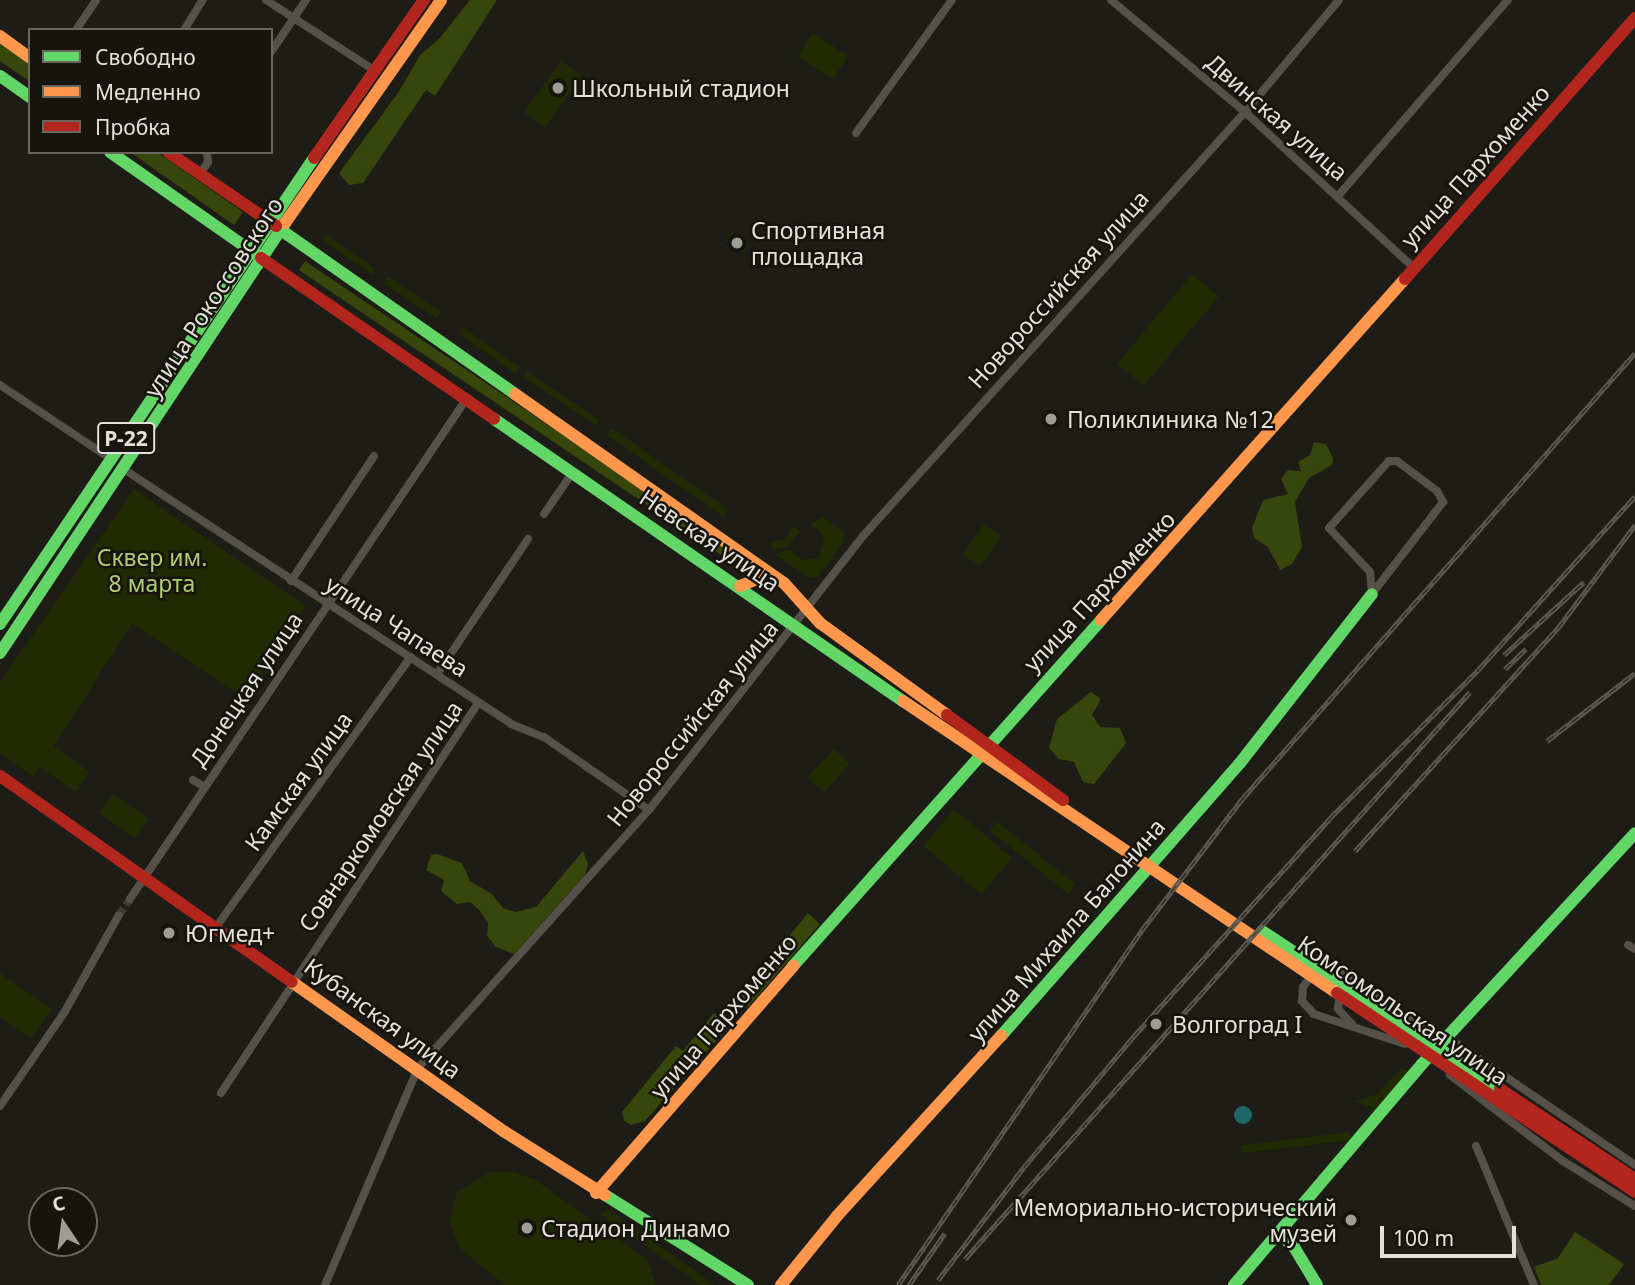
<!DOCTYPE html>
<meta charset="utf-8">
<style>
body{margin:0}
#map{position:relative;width:1635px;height:1285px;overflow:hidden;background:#1d1c17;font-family:"Noto Sans",sans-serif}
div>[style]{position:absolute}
.green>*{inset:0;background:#202a03;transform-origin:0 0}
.forest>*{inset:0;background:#37460a;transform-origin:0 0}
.water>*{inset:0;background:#1e6665}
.round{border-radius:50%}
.street-tunnel>*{height:8px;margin-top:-4px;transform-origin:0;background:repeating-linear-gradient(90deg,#3b3a35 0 8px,transparent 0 12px)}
.street>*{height:8px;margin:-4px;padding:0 4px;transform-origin:4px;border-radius:4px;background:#555048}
.fast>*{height:12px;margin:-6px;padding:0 6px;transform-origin:6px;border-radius:6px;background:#63d668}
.slow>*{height:12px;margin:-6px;padding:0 6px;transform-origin:6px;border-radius:6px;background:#ff974d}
.jam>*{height:12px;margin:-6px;padding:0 6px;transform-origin:6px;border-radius:6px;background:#b3261e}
.rail>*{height:5px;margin-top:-2.5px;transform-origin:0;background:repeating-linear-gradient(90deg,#16140c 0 8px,#5c5853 0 16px);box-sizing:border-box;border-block:2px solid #5c5853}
.dots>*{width:19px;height:19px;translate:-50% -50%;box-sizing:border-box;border:4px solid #16140c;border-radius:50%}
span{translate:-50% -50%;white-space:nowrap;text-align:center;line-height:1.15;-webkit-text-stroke:5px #16140c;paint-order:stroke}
.shield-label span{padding:2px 5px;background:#16140c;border:2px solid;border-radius:5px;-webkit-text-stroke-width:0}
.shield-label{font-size:21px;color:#e2e1dc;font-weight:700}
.poi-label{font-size:23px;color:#e2e1dc}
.left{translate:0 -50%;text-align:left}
.right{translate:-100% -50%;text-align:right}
.street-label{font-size:23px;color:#e2e1dc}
.park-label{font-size:23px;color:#b0cd73}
.legend{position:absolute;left:28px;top:28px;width:245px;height:126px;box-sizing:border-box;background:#16140c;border:2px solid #68665f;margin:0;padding:9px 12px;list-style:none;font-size:21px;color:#e2e1dc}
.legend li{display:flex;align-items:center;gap:14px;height:35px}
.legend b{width:35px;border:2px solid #68665f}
.north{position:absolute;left:28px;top:1187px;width:70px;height:70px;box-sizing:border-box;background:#16140c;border:2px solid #68665f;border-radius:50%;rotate:347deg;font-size:19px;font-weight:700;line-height:28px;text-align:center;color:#e2e1dc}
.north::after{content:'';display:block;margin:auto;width:24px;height:32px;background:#9d9c97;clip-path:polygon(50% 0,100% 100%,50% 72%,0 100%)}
.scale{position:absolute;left:1380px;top:1226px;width:136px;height:32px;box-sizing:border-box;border:4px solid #e2e1dc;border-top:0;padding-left:9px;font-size:21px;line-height:24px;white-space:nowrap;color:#e2e1dc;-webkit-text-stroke:5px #16140c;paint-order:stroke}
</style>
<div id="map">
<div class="green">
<i style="left:813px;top:33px;width:42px;height:28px;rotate:33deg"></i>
<i style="left:561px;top:61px;width:26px;height:63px;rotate:36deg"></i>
<i style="left:731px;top:232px;width:22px;height:11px;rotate:32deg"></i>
<i style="left:326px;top:234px;width:61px;height:7px;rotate:35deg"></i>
<i style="left:1192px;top:274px;width:35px;height:117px;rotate:40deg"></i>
<i style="left:388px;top:276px;width:64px;height:8px;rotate:34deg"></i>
<i style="left:463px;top:327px;width:70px;height:8px;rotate:35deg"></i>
<i style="left:527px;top:371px;width:88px;height:7px;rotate:34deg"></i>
<i style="left:612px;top:428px;width:142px;height:9px;rotate:35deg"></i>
<i style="clip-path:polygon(134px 489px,306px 606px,246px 699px,132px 624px,54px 746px,90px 772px,76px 792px,39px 767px,33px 777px,0 753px,0 682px)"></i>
<i style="clip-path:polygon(823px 517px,845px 533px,843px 542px,818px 577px,810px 578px,774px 554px,790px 550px,803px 560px,818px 558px,824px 543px,822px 533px,810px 525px)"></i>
<i style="left:984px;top:524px;width:21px;height:37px;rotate:35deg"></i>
<i style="clip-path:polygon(793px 526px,800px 531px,788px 547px,772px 550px,771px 542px,785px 539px)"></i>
<i style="left:834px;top:749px;width:22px;height:39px;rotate:43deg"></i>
<i style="left:113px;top:793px;width:44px;height:24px;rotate:36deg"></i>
<i style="left:954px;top:809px;width:76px;height:48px;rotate:40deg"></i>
<i style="left:997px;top:821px;width:101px;height:12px;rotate:39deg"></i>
<i style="clip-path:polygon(0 973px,52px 1009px,31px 1039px,0 1017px)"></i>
<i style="clip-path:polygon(1400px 1069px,1409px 1071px,1376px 1110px,1355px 1101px,1377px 1094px)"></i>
<i style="left:1350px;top:1132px;width:8px;height:110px;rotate:83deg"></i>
<i style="clip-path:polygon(490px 1172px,513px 1172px,534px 1179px,647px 1259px,656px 1285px,505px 1285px,460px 1249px,449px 1222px,457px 1192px)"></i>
<i style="clip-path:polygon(608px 1209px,715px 1285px,701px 1285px,600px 1214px)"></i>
</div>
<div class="forest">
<i style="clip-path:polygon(470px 0,497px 0,435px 96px,426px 90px,363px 183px,349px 185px,339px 173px,398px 93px,420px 55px,439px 39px)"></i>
<i style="clip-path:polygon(0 42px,30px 63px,30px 82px,0 61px)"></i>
<i style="clip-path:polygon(130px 152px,157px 152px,243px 212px,234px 225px)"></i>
<i style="left:305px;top:261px;width:531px;height:11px;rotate:34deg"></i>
<i style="clip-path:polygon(1314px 442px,1326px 444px,1333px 458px,1332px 465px,1309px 478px,1295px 502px,1302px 547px,1292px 564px,1280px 570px,1268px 547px,1254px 538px,1252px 528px,1263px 500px,1288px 494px,1281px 479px,1288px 470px,1301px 471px,1298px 462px,1310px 455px)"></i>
<i style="clip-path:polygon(1091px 692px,1101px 699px,1092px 715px,1100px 727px,1120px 728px,1126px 743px,1094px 784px,1083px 782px,1074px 762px,1059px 759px,1049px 748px,1057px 719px)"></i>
<i style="clip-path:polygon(583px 851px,588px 864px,585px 875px,514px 954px,496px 947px,487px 936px,488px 923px,479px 910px,470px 902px,457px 904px,441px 891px,444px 880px,426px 870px,431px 855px,437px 854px,462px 863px,470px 881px,492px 894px,503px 908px,516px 912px,536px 907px)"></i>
<i style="clip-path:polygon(808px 913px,820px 924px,749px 1006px,743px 1009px,733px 1004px)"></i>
<i style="clip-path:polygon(714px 1013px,731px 1024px,645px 1121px,631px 1125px,624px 1121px,622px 1112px,676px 1046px,683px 1051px)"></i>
<i style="clip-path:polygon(1575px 1232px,1624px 1264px,1609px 1285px,1541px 1285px,1534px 1267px,1558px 1258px)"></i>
</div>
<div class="water">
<i class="round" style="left:1234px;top:1106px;width:18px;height:18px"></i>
</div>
<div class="street-tunnel">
<i style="left:119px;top:915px;width:19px;rotate:-55deg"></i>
</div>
<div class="street">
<i style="left:266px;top:0;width:132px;rotate:33deg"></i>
<i style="left:1111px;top:0;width:175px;rotate:39.9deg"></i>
<i style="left:1245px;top:112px;width:229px;rotate:42.7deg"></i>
<i style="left:76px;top:30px;width:36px;rotate:-56deg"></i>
<i style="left:184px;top:30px;width:36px;rotate:-58deg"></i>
<i style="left:271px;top:52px;width:63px;rotate:-56.1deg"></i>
<i style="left:856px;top:133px;width:164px;rotate:-54.2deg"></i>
<i style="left:200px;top:174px;width:14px;rotate:-56deg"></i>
<i style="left:208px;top:162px;width:10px;rotate:-96deg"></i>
<i style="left:1338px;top:196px;width:259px;rotate:-49.1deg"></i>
<i style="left:0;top:385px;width:133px;rotate:33.7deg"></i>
<i style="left:1389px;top:461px;width:8px"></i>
<i style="left:1397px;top:461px;width:50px;rotate:36.9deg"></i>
<i style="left:1437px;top:491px;width:13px;rotate:61deg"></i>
<i style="left:1443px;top:502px;width:116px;rotate:127.7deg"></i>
<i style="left:1372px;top:594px;width:22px;rotate:-95deg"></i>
<i style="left:1370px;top:572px;width:60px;rotate:-133deg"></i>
<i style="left:1329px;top:528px;width:90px;rotate:-48.2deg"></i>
<i style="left:125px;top:470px;width:462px;rotate:33.3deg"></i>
<i style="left:511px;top:724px;width:35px;rotate:22deg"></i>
<i style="left:544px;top:737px;width:128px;rotate:34.8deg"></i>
<i style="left:544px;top:514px;width:51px;rotate:-55.4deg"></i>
<i style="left:291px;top:581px;width:150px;rotate:-56.4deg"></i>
<i style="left:437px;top:674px;width:163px;rotate:-56deg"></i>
<i style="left:193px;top:780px;width:12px;rotate:31deg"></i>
<i style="left:130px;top:899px;width:604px;rotate:-56.07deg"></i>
<i style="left:216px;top:927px;width:333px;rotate:-54.2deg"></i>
<i style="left:1628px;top:945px;width:8px;rotate:30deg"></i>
<i style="left:1340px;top:991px;width:18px;rotate:96deg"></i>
<i style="left:1338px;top:1009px;width:21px;rotate:47deg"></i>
<i style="left:1447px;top:1037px;width:227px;rotate:34.2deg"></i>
<i style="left:1405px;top:1044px;width:96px;rotate:-161.8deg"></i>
<i style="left:1314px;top:1014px;width:18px;rotate:-133deg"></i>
<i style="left:1302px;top:1001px;width:14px;rotate:-86deg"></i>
<i style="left:1303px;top:987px;width:19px;rotate:-55deg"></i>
<i style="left:1314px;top:971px;width:18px;rotate:-16deg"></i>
<i style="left:1331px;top:966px;width:121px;rotate:34.2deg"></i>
<i style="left:1431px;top:1034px;width:12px;rotate:70deg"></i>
<i style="left:1450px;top:1075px;width:142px;rotate:37.3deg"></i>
<i style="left:1563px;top:1161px;width:85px;rotate:32deg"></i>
<i style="left:221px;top:1093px;width:468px;rotate:-56.6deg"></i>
<i style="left:0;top:1106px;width:113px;rotate:-55.5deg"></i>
<i style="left:64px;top:1013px;width:112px;rotate:-60.7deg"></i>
<i style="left:1476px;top:1146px;width:151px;rotate:67.4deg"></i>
<i style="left:325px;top:1285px;width:236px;rotate:-66.8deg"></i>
<i style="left:418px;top:1068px;width:346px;rotate:-48.2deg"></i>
<i style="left:649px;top:810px;width:348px;rotate:-52deg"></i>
<i style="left:863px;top:536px;width:571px;rotate:-47.98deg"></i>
<i style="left:1245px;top:112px;width:146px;rotate:-50deg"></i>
</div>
<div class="fast">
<i style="left:0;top:76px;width:37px;rotate:35deg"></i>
<i style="left:110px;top:152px;width:179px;rotate:35deg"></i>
<i style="left:281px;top:230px;width:286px;rotate:35deg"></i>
<i style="left:494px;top:419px;width:497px;rotate:34.6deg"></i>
<i style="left:0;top:624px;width:562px;rotate:-56.03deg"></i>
<i style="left:0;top:653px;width:516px;rotate:-56.46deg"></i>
<i style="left:1262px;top:931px;width:286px;rotate:33.6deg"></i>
<i style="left:793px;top:966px;width:463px;rotate:-48.3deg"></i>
<i style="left:1001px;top:1036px;width:363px;rotate:-48.8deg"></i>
<i style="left:1240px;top:763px;width:214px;rotate:-52deg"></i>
<i style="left:605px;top:1195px;width:169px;rotate:32.2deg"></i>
<i style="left:1278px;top:1233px;width:21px;rotate:41deg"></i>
<i style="left:1294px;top:1247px;width:44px;rotate:58.8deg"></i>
<i style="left:1234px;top:1285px;width:290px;rotate:-49.6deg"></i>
<i style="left:1422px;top:1064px;width:314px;rotate:-47.3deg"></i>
</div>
<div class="slow">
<i style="left:0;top:36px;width:37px;rotate:36deg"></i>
<i style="left:285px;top:223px;width:272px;rotate:-55deg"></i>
<i style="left:515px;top:394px;width:329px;rotate:35.1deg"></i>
<i style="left:784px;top:583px;width:54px;rotate:48deg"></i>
<i style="left:820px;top:623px;width:157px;rotate:35.9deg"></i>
<i style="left:740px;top:586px;width:18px;rotate:-22deg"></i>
<i style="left:757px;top:579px;width:17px;rotate:-100deg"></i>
<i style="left:1101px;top:620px;width:457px;rotate:-48.3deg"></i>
<i style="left:903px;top:701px;width:523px;rotate:33.93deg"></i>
<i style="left:292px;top:982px;width:261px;rotate:35.2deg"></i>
<i style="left:505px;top:1132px;width:118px;rotate:32.2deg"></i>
<i style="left:596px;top:1193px;width:301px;rotate:-49deg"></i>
<i style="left:781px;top:1285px;width:89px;rotate:-50.9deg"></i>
<i style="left:837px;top:1216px;width:244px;rotate:-47.7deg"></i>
</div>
<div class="jam">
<i style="left:168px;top:152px;width:131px;rotate:34.4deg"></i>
<i style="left:314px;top:158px;width:193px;rotate:-55.2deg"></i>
<i style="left:261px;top:258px;width:283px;rotate:34.6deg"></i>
<i style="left:1405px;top:279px;width:348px;rotate:-48.6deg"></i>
<i style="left:947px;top:715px;width:144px;rotate:36.2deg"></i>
<i style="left:0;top:776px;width:357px;rotate:35.2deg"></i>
<i style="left:1337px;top:993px;width:358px;rotate:33.7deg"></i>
<i style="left:1500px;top:1089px;width:162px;rotate:33.7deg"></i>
</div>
<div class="rail">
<i style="left:1504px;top:655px;width:108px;rotate:-42.4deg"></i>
<i style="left:1505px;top:669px;width:29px;rotate:-44deg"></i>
<i style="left:1547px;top:741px;width:111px;rotate:-37.7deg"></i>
<i style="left:1355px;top:851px;width:302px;rotate:-47.7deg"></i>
<i style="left:1558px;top:628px;width:129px;rotate:-53.2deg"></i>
<i style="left:965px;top:1259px;width:759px;rotate:-48.31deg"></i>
<i style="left:938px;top:1280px;width:142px;rotate:-52.7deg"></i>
<i style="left:1024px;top:1167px;width:171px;rotate:-50deg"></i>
<i style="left:1134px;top:1036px;width:293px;rotate:-48deg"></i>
<i style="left:1330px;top:818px;width:209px;rotate:-45deg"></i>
<i style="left:1478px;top:670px;width:234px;rotate:-47.9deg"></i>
<i style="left:898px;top:1285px;width:431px;rotate:-55.5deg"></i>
<i style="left:1142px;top:930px;width:166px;rotate:-52.6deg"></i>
<i style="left:1243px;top:798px;width:593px;rotate:-48.62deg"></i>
<i style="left:909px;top:1285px;width:63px;rotate:-55.3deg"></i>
</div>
<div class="dots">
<i style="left:558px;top:88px;background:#9d9c97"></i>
<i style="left:737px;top:243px;background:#9d9c97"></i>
<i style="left:1051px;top:419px;background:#9d9c97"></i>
<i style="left:169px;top:933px;background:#9d9c97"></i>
<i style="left:1156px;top:1024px;background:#9d9c97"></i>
<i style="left:1351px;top:1220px;background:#9d9c97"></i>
<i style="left:527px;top:1228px;background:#9d9c97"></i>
</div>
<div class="shield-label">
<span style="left:126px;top:438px">Р-22</span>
</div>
<div class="poi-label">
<span class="left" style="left:572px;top:88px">Школьный стадион</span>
<span class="left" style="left:751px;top:243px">Спортивная<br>площадка</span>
<span class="left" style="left:1067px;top:419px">Поликлиника №12</span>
<span class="left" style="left:185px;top:933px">Югмед+</span>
<span class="left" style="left:1172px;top:1024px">Волгоград I</span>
<span class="right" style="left:1337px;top:1220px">Мемориально-исторический<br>музей</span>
<span class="left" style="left:541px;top:1228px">Стадион Динамо</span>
</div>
<div class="street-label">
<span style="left:1277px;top:117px;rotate:41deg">Двинская улица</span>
<span style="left:1475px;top:166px;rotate:-48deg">улица Пархоменко</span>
<span style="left:1058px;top:289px;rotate:-48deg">Новороссийская улица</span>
<span style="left:213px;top:297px;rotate:-57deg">улица Рокоссовского</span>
<span style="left:710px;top:540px;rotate:34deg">Невская улица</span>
<span style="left:1099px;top:591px;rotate:-47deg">улица Пархоменко</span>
<span style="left:397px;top:626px;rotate:33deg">улица Чапаева</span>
<span style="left:246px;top:689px;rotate:-56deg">Донецкая улица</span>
<span style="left:692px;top:723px;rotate:-51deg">Новороссийская улица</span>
<span style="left:298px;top:781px;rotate:-54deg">Камская улица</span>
<span style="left:380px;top:816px;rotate:-56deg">Совнаркомовская улица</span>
<span style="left:1066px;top:930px;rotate:-49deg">улица Михаила Балонина</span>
<span style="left:1403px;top:1010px;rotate:34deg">Комсомольская улица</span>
<span style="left:723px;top:1016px;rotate:-49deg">улица Пархоменко</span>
<span style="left:383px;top:1018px;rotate:36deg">Кубанская улица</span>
</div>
<div class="park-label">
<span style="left:152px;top:570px">Сквер им.<br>8 марта</span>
</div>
<ul class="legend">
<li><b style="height:9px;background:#63d668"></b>Свободно</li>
<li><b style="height:9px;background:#ff974d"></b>Медленно</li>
<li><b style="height:9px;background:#b3261e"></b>Пробка</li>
</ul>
<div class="north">С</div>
<div class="scale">100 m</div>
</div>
